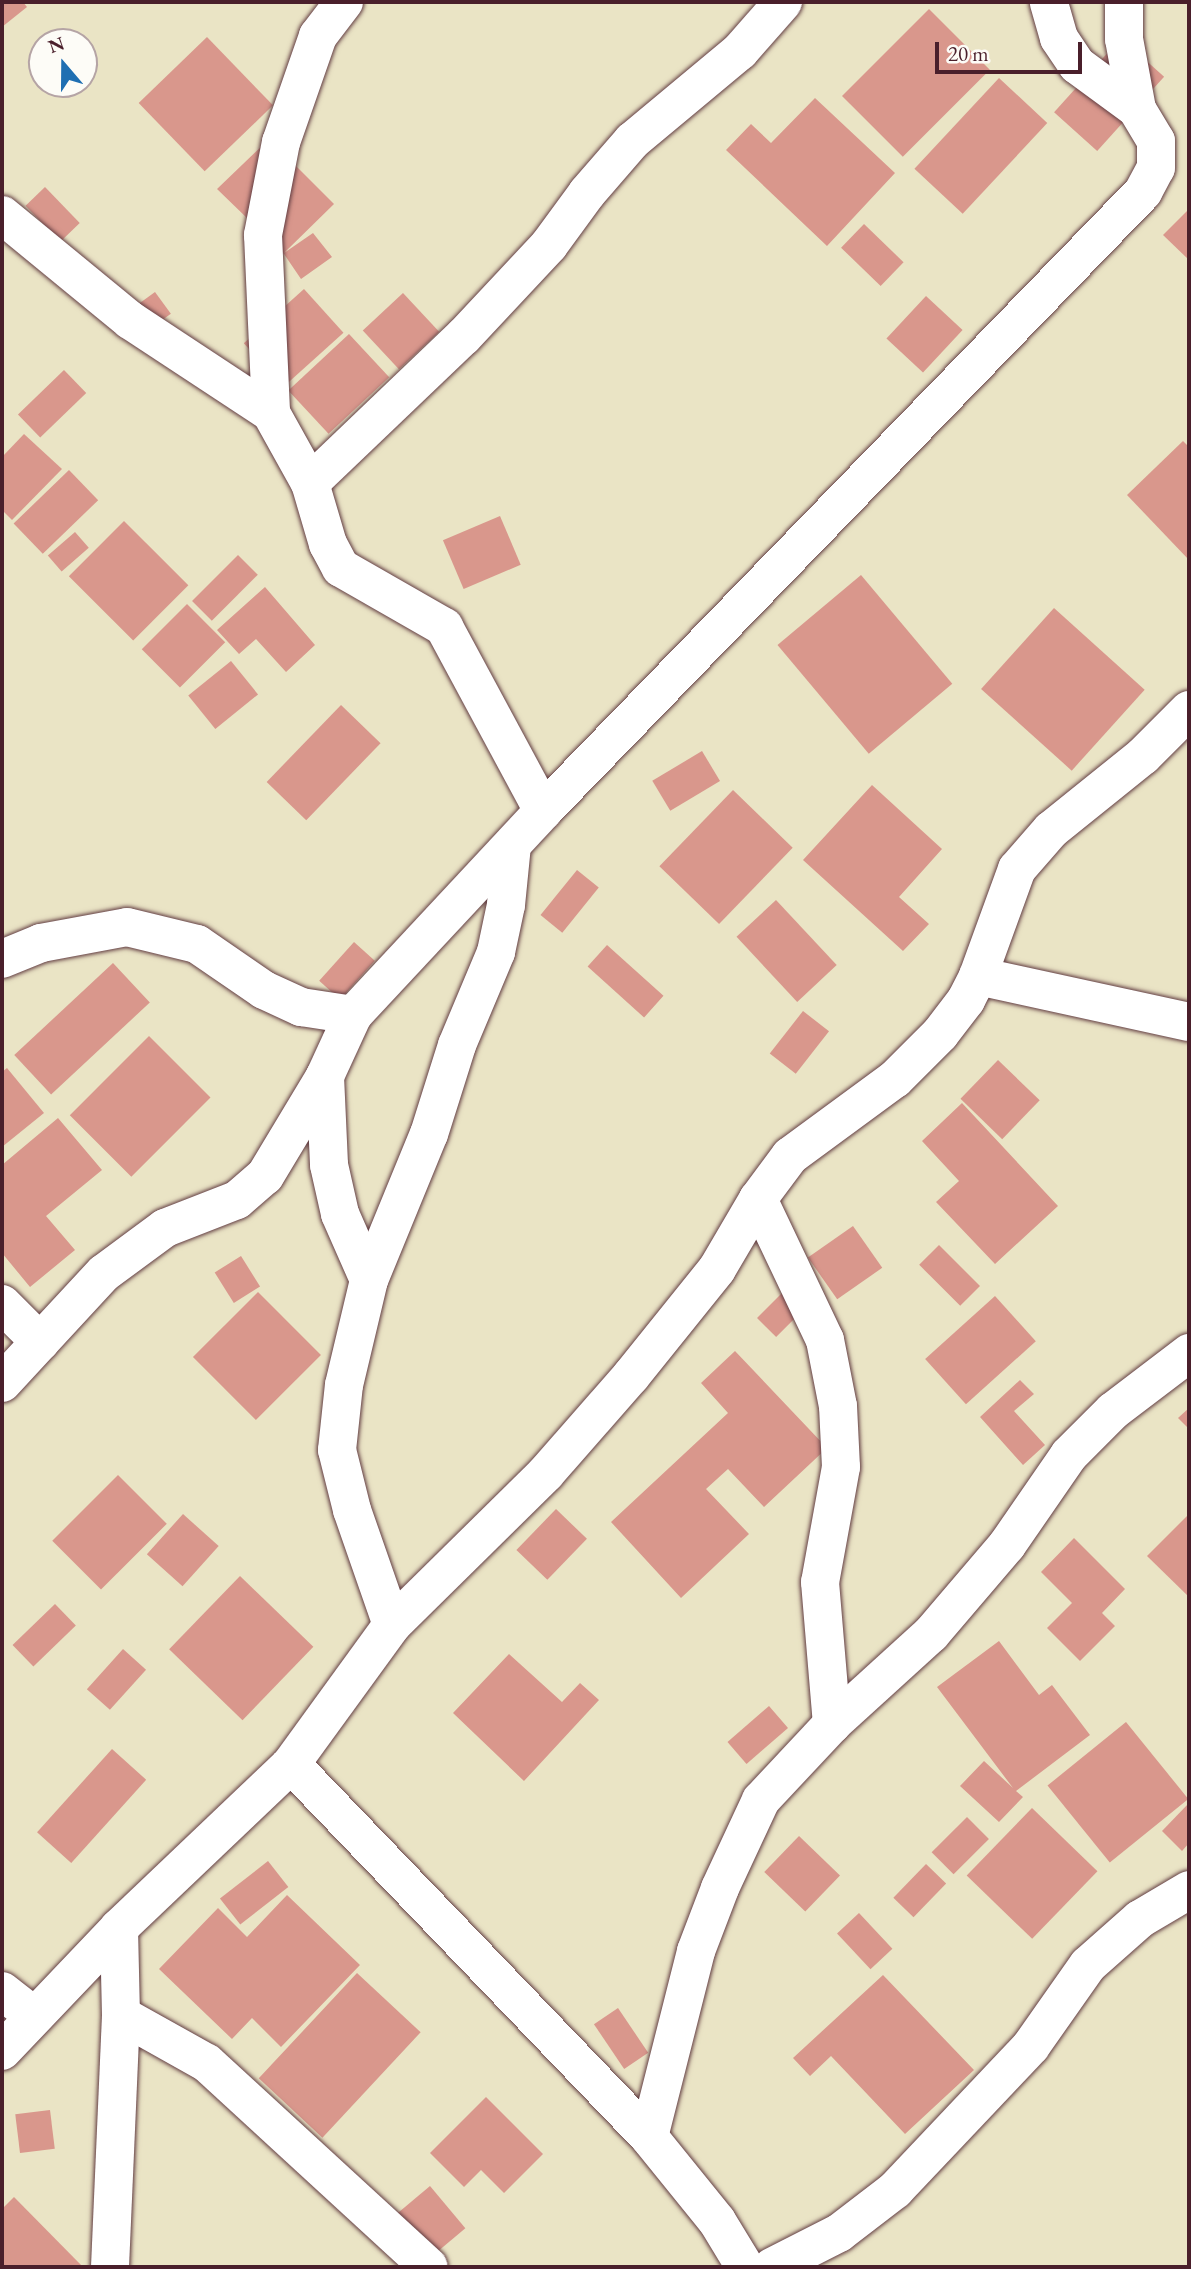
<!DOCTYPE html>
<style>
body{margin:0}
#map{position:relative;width:1191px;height:2269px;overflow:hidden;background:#eae4c5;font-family:"EB Garamond",serif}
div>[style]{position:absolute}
.building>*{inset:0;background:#d9978c;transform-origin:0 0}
.roads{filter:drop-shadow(0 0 2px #623d42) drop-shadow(0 0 2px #623d42)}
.street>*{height:38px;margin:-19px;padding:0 19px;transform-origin:19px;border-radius:19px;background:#fff}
span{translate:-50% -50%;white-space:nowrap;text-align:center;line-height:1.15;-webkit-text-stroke:5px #fdfcf7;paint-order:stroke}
.frame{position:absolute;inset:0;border:4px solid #4a1f2b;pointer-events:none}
.north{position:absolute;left:28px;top:28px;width:70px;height:70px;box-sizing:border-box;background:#fdfcf7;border:2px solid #b5a4a5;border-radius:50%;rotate:340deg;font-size:19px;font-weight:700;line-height:28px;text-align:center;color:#4a1f2b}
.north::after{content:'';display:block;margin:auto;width:24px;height:32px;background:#1f6fb2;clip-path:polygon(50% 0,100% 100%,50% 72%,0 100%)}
.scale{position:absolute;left:935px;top:42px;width:147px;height:32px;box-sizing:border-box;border:4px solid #4a1f2b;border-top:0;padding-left:9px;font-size:21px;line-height:24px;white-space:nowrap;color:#4a1f2b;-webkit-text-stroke:5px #fdfcf7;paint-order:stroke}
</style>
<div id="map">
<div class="building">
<i style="clip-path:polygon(2px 2px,23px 2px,27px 7px,2px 27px)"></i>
<i style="left:929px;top:9px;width:86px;height:123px;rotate:45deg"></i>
<i style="left:207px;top:37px;width:95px;height:95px;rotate:46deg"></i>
<i style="left:1121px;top:38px;width:58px;height:100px;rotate:42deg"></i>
<i style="left:999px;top:78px;width:66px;height:124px;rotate:43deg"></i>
<i style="clip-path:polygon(815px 98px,895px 173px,827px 246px,726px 150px,751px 124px,771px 143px)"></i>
<i style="clip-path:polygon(269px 139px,334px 204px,284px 253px,313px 233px,332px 257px,301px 279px,284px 254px,217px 189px)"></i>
<i style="left:45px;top:187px;width:50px;height:27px;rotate:46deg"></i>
<i style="clip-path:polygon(1189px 209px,1189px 260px,1163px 235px)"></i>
<i style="left:864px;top:224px;width:55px;height:33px;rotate:44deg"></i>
<i style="left:304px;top:289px;width:59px;height:81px;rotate:48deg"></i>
<i style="left:155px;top:292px;width:27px;height:31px;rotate:54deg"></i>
<i style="left:403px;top:293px;width:53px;height:55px;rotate:47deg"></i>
<i style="left:926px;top:296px;width:50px;height:58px;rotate:43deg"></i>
<i style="left:349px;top:334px;width:59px;height:83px;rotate:47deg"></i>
<i style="left:64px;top:370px;width:32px;height:64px;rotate:46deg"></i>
<i style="clip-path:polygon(24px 434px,62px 469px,12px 520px,2px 510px,2px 457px)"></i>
<i style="clip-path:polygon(1183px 441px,1189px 447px,1189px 560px,1127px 495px)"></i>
<i style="left:69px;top:470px;width:42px;height:77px;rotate:46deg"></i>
<i style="left:500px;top:516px;width:53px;height:62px;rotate:67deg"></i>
<i style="left:124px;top:521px;width:91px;height:78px;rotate:45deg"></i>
<i style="left:75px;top:532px;width:21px;height:36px;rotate:49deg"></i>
<i style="left:238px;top:555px;width:28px;height:65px;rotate:45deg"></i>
<i style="left:861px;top:575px;width:142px;height:109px;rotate:50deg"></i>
<i style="clip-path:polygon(265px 587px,315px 645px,286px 672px,256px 639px,239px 654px,217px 630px)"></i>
<i style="left:187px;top:604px;width:54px;height:64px;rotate:45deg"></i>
<i style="left:1054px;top:608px;width:122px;height:109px;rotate:42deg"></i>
<i style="left:231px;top:661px;width:43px;height:55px;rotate:51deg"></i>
<i style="left:341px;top:705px;width:55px;height:107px;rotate:44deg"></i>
<i style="left:702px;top:751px;width:35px;height:58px;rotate:59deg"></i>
<i style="clip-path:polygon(872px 785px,942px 849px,899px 897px,929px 924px,903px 951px,803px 860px)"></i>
<i style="left:733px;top:790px;width:83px;height:106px;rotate:44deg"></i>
<i style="left:577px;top:870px;width:28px;height:58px;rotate:39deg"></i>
<i style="left:776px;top:900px;width:89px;height:54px;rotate:47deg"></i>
<i style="left:354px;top:942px;width:28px;height:52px;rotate:42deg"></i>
<i style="left:607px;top:945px;width:76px;height:29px;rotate:42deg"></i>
<i style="left:113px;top:963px;width:54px;height:135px;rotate:47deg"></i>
<i style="left:803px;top:1011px;width:33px;height:54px;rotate:38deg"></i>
<i style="left:149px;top:1036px;width:87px;height:112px;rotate:45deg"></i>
<i style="left:998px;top:1060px;width:58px;height:54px;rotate:44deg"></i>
<i style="clip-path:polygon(7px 1068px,44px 1113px,2px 1147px,2px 1072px)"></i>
<i style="clip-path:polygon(962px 1103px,1058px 1206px,995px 1264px,936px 1202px,959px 1181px,922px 1141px)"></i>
<i style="clip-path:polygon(58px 1118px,102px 1170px,46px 1216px,75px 1250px,30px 1287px,2px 1253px,2px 1165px)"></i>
<i style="left:853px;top:1226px;width:51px;height:55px;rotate:55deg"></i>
<i style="left:939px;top:1245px;width:58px;height:28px;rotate:45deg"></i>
<i style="left:241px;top:1256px;width:36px;height:31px;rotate:58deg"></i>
<i style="left:803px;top:1272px;width:27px;height:65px;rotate:45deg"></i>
<i style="left:258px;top:1292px;width:89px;height:92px;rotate:45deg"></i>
<i style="left:995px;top:1296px;width:61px;height:94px;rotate:48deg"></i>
<i style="clip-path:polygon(735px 1351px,827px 1448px,764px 1507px,728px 1469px,706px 1489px,749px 1534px,681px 1598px,611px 1522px,728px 1413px,701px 1383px)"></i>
<i style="clip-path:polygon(1020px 1380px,1034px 1394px,1014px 1411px,1045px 1445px,1023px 1465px,980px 1417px)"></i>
<i style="clip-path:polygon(1189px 1408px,1189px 1429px,1178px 1418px)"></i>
<i style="left:118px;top:1475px;width:69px;height:93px;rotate:45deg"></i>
<i style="left:556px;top:1509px;width:43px;height:57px;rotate:44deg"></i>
<i style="left:183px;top:1514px;width:48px;height:54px;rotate:42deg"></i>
<i style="clip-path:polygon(1189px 1514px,1189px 1597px,1147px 1556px)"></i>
<i style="clip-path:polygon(1074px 1538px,1125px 1589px,1102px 1613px,1115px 1626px,1080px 1661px,1047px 1628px,1072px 1603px,1041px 1572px)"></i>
<i style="left:240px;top:1576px;width:102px;height:102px;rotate:44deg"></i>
<i style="left:55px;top:1604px;width:30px;height:59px;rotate:46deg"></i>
<i style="clip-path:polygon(999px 1641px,1039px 1695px,1052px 1685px,1090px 1735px,1016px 1791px,1023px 1797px,999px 1822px,960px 1786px,984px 1761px,1013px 1788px,937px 1687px)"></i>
<i style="left:123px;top:1649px;width:31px;height:54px;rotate:42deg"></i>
<i style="clip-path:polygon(509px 1654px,562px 1702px,580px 1683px,599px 1700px,524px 1781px,453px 1713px)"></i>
<i style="left:769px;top:1706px;width:29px;height:55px;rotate:49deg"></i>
<i style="left:1126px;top:1722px;width:99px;height:101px;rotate:51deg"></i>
<i style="left:112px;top:1749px;width:46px;height:112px;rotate:42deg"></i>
<i style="clip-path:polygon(1189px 1803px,1189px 1843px,1182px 1851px,1162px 1831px)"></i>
<i style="left:1032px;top:1808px;width:91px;height:94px;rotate:44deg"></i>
<i style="left:967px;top:1817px;width:31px;height:50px;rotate:45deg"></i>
<i style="left:799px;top:1836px;width:57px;height:50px;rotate:44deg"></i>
<i style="left:268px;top:1861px;width:33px;height:61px;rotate:52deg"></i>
<i style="left:926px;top:1864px;width:28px;height:47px;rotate:44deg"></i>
<i style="clip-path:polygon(287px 1895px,360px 1965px,281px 2047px,252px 2018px,232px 2039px,159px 1969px,218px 1908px,247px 1937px)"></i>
<i style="left:859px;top:1913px;width:49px;height:30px;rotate:47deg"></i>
<i style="left:357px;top:1973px;width:87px;height:144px;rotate:43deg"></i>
<i style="clip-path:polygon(883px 1975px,974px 2070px,905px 2134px,831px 2056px,810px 2076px,793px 2058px)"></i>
<i style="left:618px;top:2008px;width:54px;height:29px;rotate:56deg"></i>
<i style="clip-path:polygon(486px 2097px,543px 2154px,504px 2193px,481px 2170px,464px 2187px,430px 2153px)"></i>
<i style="left:50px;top:2110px;width:39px;height:35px;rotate:83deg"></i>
<i style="left:430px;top:2186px;width:55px;height:56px;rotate:50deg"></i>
<i style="clip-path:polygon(14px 2197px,83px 2267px,2px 2267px,2px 2209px)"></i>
</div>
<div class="roads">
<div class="street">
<i style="left:344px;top:2px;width:43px;rotate:127.4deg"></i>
<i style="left:318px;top:36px;width:112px;rotate:109.2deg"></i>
<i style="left:281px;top:142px;width:95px;rotate:101deg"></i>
<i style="left:263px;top:235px;width:178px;rotate:87.4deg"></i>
<i style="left:271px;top:413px;width:80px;rotate:60.9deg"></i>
<i style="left:310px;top:483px;width:64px;rotate:73.6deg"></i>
<i style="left:328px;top:544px;width:27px;rotate:62deg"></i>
<i style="left:341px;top:568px;width:119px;rotate:29.8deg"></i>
<i style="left:444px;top:627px;width:209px;rotate:61.7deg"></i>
<i style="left:1124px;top:2px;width:37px;rotate:90deg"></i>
<i style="left:1124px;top:39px;width:71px;rotate:79.5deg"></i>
<i style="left:2px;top:215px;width:166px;rotate:39.4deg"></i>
<i style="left:130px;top:320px;width:169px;rotate:33.4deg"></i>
<i style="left:310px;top:483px;width:211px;rotate:-43.7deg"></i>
<i style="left:463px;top:337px;width:126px;rotate:-46.9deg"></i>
<i style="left:549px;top:245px;width:64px;rotate:-53.8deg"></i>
<i style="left:587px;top:193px;width:69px;rotate:-49.1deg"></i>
<i style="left:632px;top:141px;width:141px;rotate:-39.8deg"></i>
<i style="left:740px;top:51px;width:65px;rotate:-48.7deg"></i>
<i style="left:2px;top:959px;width:42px;rotate:-22.3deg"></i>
<i style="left:41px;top:943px;width:87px;rotate:-10.5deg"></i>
<i style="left:127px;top:927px;width:72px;rotate:13.7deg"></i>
<i style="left:197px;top:944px;width:81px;rotate:34.5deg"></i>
<i style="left:264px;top:990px;width:41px;rotate:24.7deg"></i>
<i style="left:301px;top:1007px;width:53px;rotate:8.7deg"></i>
<i style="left:978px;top:976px;width:216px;rotate:12.3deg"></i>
<i style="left:325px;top:1076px;width:89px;rotate:87.4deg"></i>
<i style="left:329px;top:1165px;width:50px;rotate:77.3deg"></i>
<i style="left:340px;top:1214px;width:72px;rotate:66.3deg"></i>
<i style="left:758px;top:1199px;width:156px;rotate:64.6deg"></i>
<i style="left:825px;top:1340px;width:67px;rotate:78.9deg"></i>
<i style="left:838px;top:1406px;width:61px;rotate:87.2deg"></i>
<i style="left:841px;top:1467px;width:117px;rotate:100.3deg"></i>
<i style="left:820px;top:1582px;width:143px;rotate:85.2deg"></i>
<i style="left:2px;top:1304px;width:54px;rotate:45deg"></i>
<i style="left:2px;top:1383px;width:150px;rotate:-47.2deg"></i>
<i style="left:104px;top:1273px;width:76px;rotate:-36.4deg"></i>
<i style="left:165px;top:1228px;width:77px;rotate:-21.3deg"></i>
<i style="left:237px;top:1200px;width:37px;rotate:-41deg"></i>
<i style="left:265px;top:1176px;width:117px;rotate:-59deg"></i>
<i style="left:325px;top:1076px;width:67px;rotate:-65.3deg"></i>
<i style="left:353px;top:1015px;width:279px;rotate:-47deg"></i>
<i style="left:543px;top:811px;width:862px;rotate:-45.89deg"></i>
<i style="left:1143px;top:192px;width:27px;rotate:-62deg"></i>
<i style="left:1156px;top:168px;width:27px;rotate:-90deg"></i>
<i style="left:1156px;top:141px;width:37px;rotate:-121deg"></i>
<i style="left:1137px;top:109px;width:74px;rotate:-143.7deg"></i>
<i style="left:1077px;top:65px;width:32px;rotate:-124deg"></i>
<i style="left:1059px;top:38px;width:37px;rotate:-106deg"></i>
<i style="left:392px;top:1625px;width:122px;rotate:-109.2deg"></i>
<i style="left:352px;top:1510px;width:62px;rotate:-104deg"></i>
<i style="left:337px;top:1450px;width:65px;rotate:-83.9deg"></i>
<i style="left:344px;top:1385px;width:108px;rotate:-76.6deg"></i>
<i style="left:369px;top:1280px;width:158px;rotate:-67.7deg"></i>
<i style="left:429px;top:1134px;width:93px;rotate:-72.5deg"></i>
<i style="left:457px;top:1045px;width:101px;rotate:-67.2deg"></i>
<i style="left:496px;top:952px;width:48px;rotate:-78deg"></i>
<i style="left:506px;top:905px;width:60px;rotate:-84.3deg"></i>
<i style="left:291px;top:1764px;width:517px;rotate:46.18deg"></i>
<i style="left:649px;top:2137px;width:108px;rotate:51deg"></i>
<i style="left:717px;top:2221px;width:54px;rotate:58.7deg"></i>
<i style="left:119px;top:1928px;width:87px;rotate:88.7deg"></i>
<i style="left:121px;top:2015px;width:98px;rotate:29.2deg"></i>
<i style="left:207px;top:2063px;width:301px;rotate:42.6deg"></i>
<i style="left:2px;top:1991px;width:41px;rotate:38deg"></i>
<i style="left:2px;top:2051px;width:170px;rotate:-46.4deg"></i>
<i style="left:119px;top:1928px;width:238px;rotate:-43.6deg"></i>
<i style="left:291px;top:1764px;width:172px;rotate:-54deg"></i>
<i style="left:392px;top:1625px;width:216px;rotate:-44.6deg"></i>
<i style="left:546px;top:1473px;width:129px;rotate:-48.8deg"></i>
<i style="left:631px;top:1376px;width:137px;rotate:-51.2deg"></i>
<i style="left:717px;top:1269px;width:81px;rotate:-59.6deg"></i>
<i style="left:758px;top:1199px;width:54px;rotate:-53.3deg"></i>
<i style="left:790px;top:1156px;width:130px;rotate:-36.3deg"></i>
<i style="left:895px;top:1079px;width:64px;rotate:-45deg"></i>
<i style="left:940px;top:1034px;width:43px;rotate:-52.6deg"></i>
<i style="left:966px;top:1000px;width:27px;rotate:-63deg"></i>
<i style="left:978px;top:976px;width:114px;rotate:-70deg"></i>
<i style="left:1017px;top:869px;width:52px;rotate:-48.9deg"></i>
<i style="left:1051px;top:830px;width:118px;rotate:-38.8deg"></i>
<i style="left:1143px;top:756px;width:65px;rotate:-45deg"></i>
<i style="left:649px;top:2137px;width:192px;rotate:-75.8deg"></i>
<i style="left:696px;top:1951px;width:67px;rotate:-69.1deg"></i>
<i style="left:720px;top:1888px;width:97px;rotate:-65deg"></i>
<i style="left:761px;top:1800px;width:104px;rotate:-46.9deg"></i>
<i style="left:832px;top:1724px;width:134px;rotate:-42.3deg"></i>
<i style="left:931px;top:1634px;width:117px;rotate:-49.5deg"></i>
<i style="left:1007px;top:1545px;width:109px;rotate:-55.4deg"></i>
<i style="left:1069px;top:1455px;width:62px;rotate:-45deg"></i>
<i style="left:1113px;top:1411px;width:96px;rotate:-37.3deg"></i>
<i style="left:110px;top:2267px;width:252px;rotate:-87.5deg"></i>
<i style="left:772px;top:2267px;width:75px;rotate:-26.9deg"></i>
<i style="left:839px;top:2233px;width:71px;rotate:-37.5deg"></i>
<i style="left:895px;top:2190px;width:198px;rotate:-46.6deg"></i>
<i style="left:1031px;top:2046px;width:99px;rotate:-54.9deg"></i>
<i style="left:1088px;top:1965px;width:69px;rotate:-41.5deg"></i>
<i style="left:1140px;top:1919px;width:57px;rotate:-30.6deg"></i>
</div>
</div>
<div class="frame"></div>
<div class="north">N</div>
<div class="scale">20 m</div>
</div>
